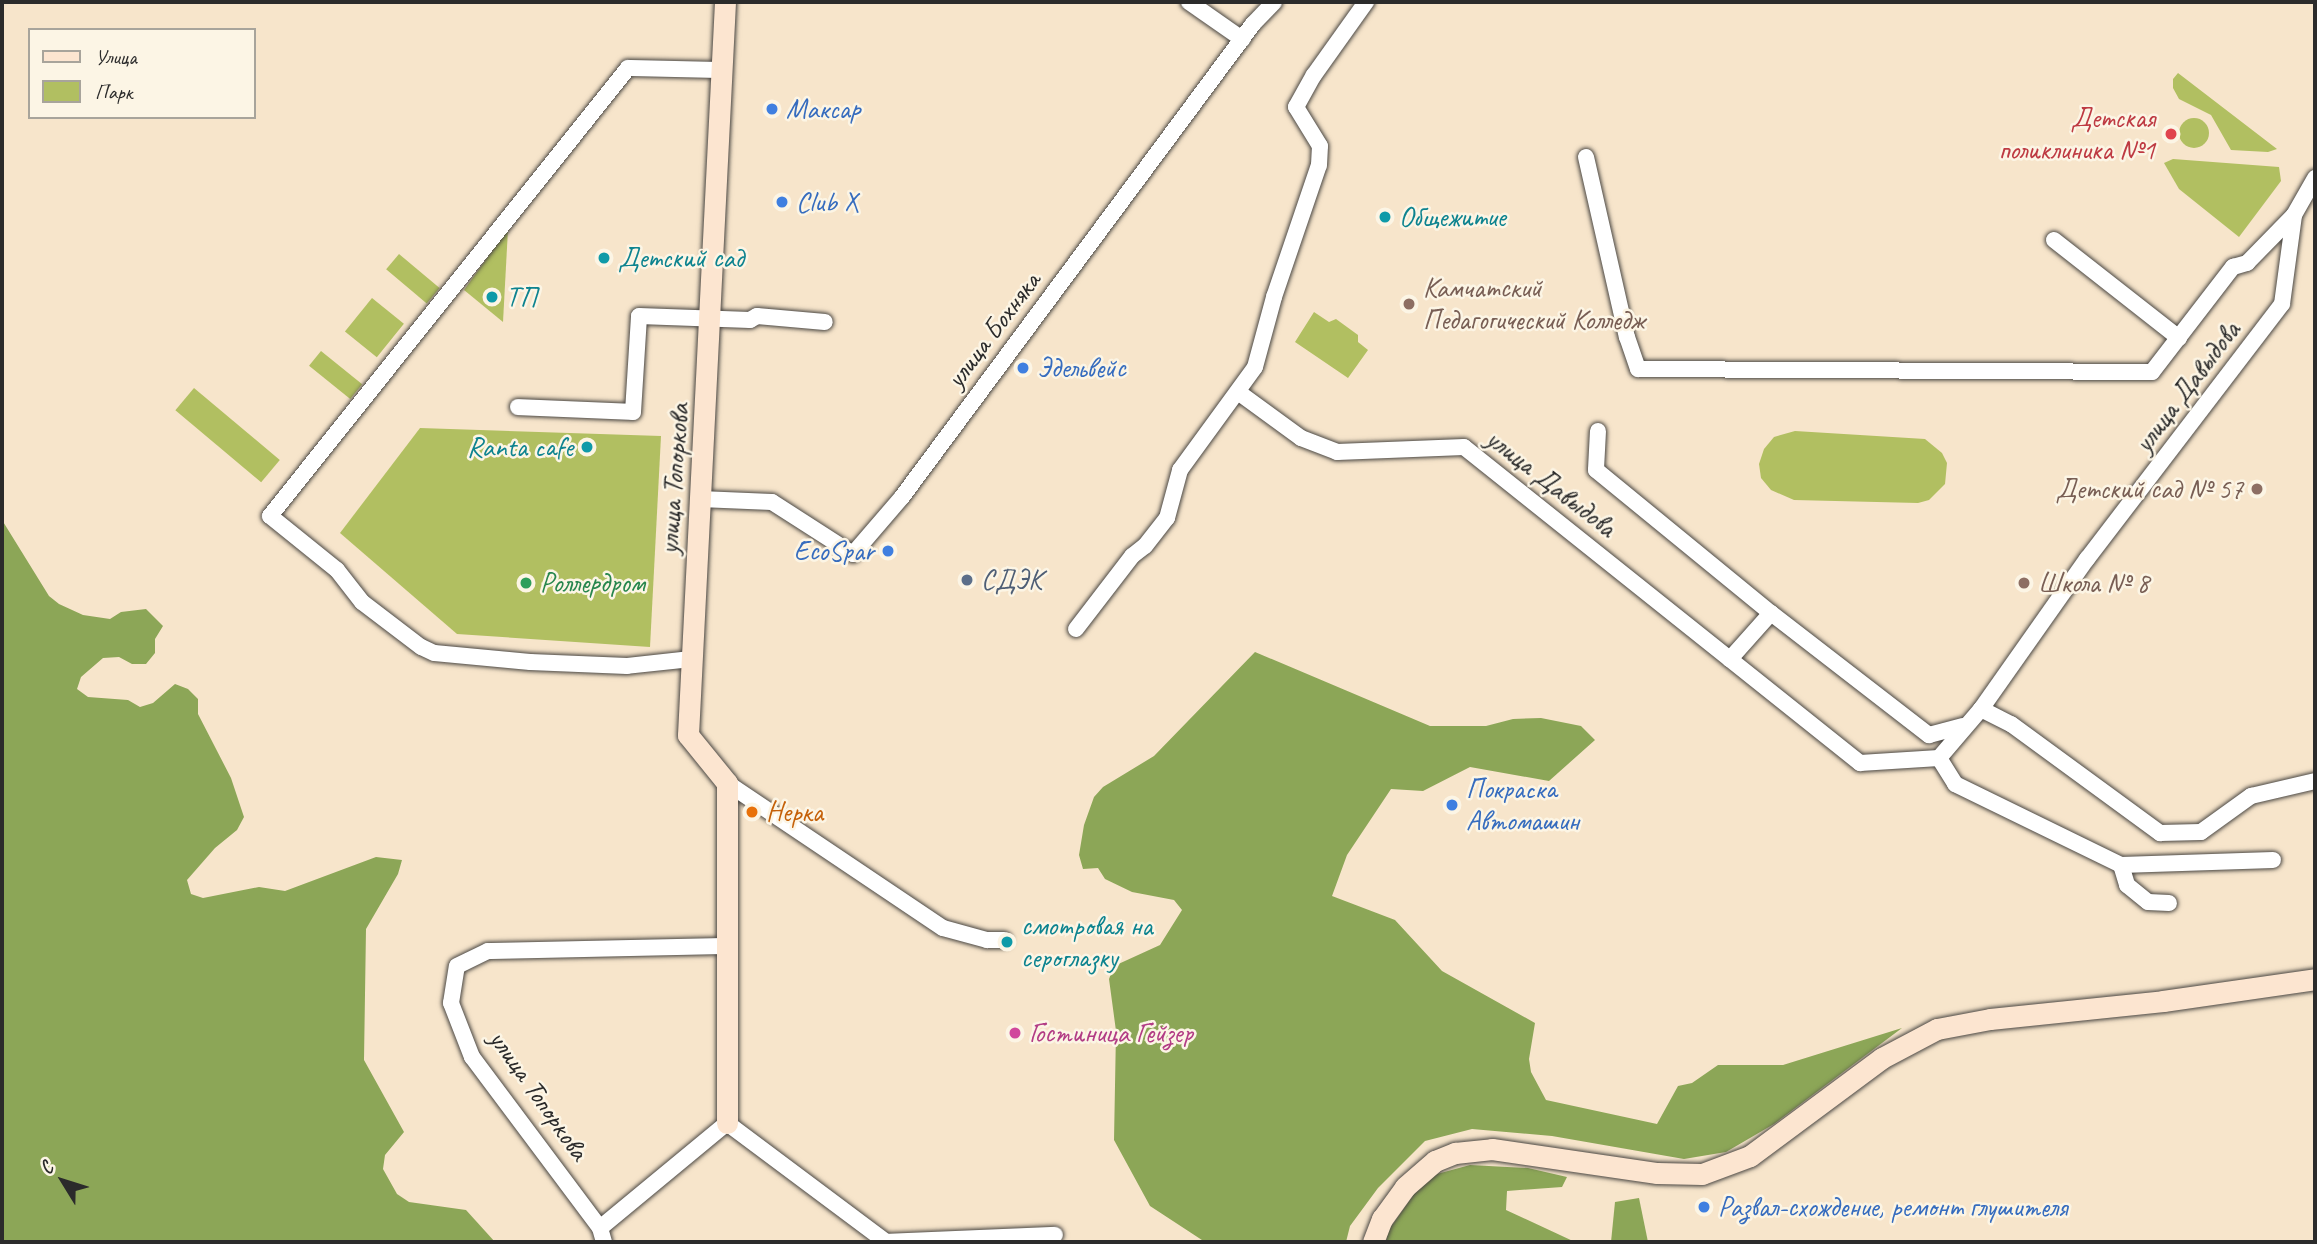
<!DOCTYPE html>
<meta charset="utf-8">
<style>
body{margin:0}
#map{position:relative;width:2317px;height:1244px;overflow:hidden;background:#f7e5cb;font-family:Caveat,sans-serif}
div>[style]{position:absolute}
.green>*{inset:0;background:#b1bf61;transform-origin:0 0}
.round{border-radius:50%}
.forest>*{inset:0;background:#8ca657}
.roads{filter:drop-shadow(0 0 2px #4a4743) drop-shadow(0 0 2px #4a4743)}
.minor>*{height:16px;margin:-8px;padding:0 8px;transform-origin:8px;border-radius:8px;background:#fff}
.secondary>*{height:21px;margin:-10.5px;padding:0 10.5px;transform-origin:10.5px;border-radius:10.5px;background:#fce5d0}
.dots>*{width:19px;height:19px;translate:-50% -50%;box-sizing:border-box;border:4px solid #fcf5e5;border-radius:50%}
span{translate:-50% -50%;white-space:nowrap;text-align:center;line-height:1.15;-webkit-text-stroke:5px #fcf5e5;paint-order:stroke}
.shop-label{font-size:28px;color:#366cbe}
.left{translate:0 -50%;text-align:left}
.right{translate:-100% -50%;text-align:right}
.health-label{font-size:28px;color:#be3a42}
.culture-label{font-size:28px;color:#0d838f}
.education-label{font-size:28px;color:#785e54}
.street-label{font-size:28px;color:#2b2b2b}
.service-label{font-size:28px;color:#4e5e75}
.leisure-label{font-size:28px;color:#27864d}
.food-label{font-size:28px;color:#c56008}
.hotel-label{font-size:28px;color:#b23c85}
.frame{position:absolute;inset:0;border:4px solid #2b2b2b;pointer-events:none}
.legend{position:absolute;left:28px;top:28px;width:228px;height:91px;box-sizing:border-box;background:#fcf5e5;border:2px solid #a8a49b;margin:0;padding:9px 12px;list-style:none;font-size:21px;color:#2b2b2b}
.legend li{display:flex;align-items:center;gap:14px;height:35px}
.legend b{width:35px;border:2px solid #a8a49b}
.north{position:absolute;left:28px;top:1146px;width:70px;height:70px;-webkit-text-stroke:5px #fcf5e5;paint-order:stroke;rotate:308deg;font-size:19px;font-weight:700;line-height:28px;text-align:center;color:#2b2b2b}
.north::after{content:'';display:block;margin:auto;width:24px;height:32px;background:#2b2b2b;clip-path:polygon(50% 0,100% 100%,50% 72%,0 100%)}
</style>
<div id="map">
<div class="green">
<i style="clip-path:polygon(2178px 73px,2277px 149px,2268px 152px,2231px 150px,2211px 115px,2179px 99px,2173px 88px,2173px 79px)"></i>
<i class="round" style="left:2179px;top:118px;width:30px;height:30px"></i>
<i style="clip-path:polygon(2173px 159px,2279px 167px,2281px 181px,2239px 237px,2179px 189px,2164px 163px)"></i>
<i style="clip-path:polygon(508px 229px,503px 322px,464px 290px)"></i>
<i style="left:399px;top:254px;width:53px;height:20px;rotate:40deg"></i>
<i style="left:372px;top:298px;width:41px;height:43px;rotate:39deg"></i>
<i style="clip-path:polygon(1314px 312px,1329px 322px,1336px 319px,1358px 335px,1358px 342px,1368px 350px,1348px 378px,1295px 342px)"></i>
<i style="left:321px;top:351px;width:53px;height:19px;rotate:39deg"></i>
<i style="left:194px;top:388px;width:112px;height:29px;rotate:40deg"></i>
<i style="clip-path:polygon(420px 428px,661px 436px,650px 647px,457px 634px,340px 533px)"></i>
<i style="clip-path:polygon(1795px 431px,1925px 439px,1942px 453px,1947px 463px,1945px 484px,1929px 500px,1918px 503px,1794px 500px,1771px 490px,1761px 478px,1759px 464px,1764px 449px,1774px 437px)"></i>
</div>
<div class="forest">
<i style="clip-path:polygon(2px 520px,49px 596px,59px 604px,83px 615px,110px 619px,121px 612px,146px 609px,163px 626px,155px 639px,155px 653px,146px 664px,132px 664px,119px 657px,103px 658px,81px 677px,77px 689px,88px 697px,128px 700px,140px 707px,153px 703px,175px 684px,188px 689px,198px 699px,198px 714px,231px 778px,244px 817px,237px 830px,215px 848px,187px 880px,191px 894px,203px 898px,259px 887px,285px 891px,376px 857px,402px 860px,398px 874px,366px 929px,364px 1060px,404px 1132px,385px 1155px,383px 1169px,397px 1194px,409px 1202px,466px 1210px,495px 1242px,2px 1242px)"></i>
<i style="clip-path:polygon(1255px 652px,1430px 726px,1486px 726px,1513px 719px,1541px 718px,1581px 726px,1595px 740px,1549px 781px,1470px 767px,1423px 791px,1391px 789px,1347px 855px,1332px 896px,1395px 920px,1442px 971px,1535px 1023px,1529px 1059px,1531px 1072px,1546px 1100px,1657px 1124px,1678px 1086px,1692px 1083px,1718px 1065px,1783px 1065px,1902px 1028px,1774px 1124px,1726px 1152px,1684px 1159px,1552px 1136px,1472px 1129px,1425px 1141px,1378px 1188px,1350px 1226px,1346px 1242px,1205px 1242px,1150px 1206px,1114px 1140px,1116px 1031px,1109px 979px,1114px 966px,1160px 945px,1182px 910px,1174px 900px,1132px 892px,1105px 879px,1098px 868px,1083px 869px,1079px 855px,1084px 825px,1094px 797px,1103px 787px,1154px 756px)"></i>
<i style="clip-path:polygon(1470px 1165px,1528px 1168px,1567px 1177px,1562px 1187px,1507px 1191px,1506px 1210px,1575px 1242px,1386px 1242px,1388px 1231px,1426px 1177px)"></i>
<i style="clip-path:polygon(1639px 1198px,1648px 1242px,1611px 1242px,1615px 1202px)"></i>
</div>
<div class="roads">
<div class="minor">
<i style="left:1189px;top:2px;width:65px;rotate:34.9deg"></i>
<i style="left:1586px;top:157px;width:185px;rotate:77.2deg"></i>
<i style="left:1627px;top:337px;width:34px;rotate:71deg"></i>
<i style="left:1638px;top:369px;width:514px;rotate:0.33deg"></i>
<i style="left:2152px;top:372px;width:133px;rotate:-52.4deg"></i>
<i style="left:2233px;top:267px;width:15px;rotate:-16deg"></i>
<i style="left:2247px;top:263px;width:67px;rotate:-45.6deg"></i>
<i style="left:2054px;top:240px;width:159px;rotate:38.1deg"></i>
<i style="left:1238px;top:392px;width:78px;rotate:36.1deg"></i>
<i style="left:1301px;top:438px;width:39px;rotate:21deg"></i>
<i style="left:1337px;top:452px;width:127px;rotate:-2.3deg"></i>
<i style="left:1464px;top:447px;width:507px;rotate:38.59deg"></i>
<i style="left:1860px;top:763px;width:79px;rotate:-3.6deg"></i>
<i style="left:1939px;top:758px;width:65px;rotate:-49.4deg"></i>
<i style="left:1981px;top:709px;width:184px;rotate:-54.8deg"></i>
<i style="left:2087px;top:559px;width:321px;rotate:-52.6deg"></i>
<i style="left:2282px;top:304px;width:90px;rotate:-82.3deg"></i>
<i style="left:2294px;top:215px;width:43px;rotate:-60.4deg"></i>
<i style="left:518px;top:407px;width:115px;rotate:2.5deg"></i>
<i style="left:633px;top:412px;width:96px;rotate:-86.4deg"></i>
<i style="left:639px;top:316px;width:111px;rotate:2.1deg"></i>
<i style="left:750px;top:320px;width:8px;rotate:-30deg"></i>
<i style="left:757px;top:316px;width:68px;rotate:5deg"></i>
<i style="left:1598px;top:431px;width:39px;rotate:93deg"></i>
<i style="left:1596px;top:470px;width:226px;rotate:39.3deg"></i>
<i style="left:1771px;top:613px;width:62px;rotate:131.7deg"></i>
<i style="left:700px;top:499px;width:72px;rotate:2.4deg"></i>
<i style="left:772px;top:502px;width:96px;rotate:32.7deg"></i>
<i style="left:853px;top:554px;width:75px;rotate:-49.3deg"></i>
<i style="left:902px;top:497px;width:589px;rotate:-53.42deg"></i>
<i style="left:1253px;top:24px;width:30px;rotate:-46deg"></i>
<i style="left:1771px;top:613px;width:200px;rotate:37.7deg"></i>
<i style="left:1929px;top:735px;width:35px;rotate:-15deg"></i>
<i style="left:1076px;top:629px;width:92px;rotate:-52.5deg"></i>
<i style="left:1132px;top:556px;width:16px;rotate:-38deg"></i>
<i style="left:1145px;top:546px;width:36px;rotate:-52deg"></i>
<i style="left:1167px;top:518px;width:50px;rotate:-74.8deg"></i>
<i style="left:1180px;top:470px;width:127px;rotate:-53.9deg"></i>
<i style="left:1255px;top:367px;width:73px;rotate:-74.8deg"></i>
<i style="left:1274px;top:297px;width:139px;rotate:-71.2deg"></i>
<i style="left:1319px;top:165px;width:19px;rotate:-87deg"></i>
<i style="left:1320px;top:146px;width:46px;rotate:-121.6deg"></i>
<i style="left:1296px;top:107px;width:37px;rotate:-61deg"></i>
<i style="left:1314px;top:75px;width:90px;rotate:-54.5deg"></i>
<i style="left:691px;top:659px;width:64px;rotate:173.8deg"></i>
<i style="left:627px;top:666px;width:97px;rotate:-177.6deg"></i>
<i style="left:530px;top:662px;width:96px;rotate:-174.6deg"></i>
<i style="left:434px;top:653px;width:14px;rotate:-155deg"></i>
<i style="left:421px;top:647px;width:74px;rotate:-142.7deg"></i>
<i style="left:362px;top:602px;width:41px;rotate:-128deg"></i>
<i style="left:337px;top:570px;width:86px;rotate:-141.1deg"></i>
<i style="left:270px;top:516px;width:573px;rotate:-51.37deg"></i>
<i style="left:628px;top:68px;width:94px;rotate:1.2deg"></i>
<i style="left:1981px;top:709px;width:34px;rotate:27deg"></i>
<i style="left:2011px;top:724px;width:185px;rotate:36.2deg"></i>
<i style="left:2160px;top:833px;width:41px;rotate:-1.4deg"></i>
<i style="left:2201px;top:832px;width:62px;rotate:-35.8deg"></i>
<i style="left:2251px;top:796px;width:66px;rotate:-13.2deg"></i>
<i style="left:1939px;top:758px;width:31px;rotate:58deg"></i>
<i style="left:1955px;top:784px;width:185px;rotate:26deg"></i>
<i style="left:2121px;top:865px;width:152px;rotate:-1.9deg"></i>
<i style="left:727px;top:783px;width:260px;rotate:33.9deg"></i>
<i style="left:943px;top:928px;width:46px;rotate:15.3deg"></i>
<i style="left:987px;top:940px;width:17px"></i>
<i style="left:2121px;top:865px;width:21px;rotate:73deg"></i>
<i style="left:2127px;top:885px;width:27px;rotate:39deg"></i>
<i style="left:2148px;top:902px;width:21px;rotate:3deg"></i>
<i style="left:600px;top:1228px;width:165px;rotate:-39.6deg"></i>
<i style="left:727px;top:1123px;width:199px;rotate:36.8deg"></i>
<i style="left:604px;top:1242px;width:15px;rotate:-106deg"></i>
<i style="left:600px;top:1228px;width:214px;rotate:-126.8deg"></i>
<i style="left:472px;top:1057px;width:58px;rotate:-111.3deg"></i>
<i style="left:451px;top:1003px;width:37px;rotate:-81deg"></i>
<i style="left:457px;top:966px;width:34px;rotate:-26deg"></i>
<i style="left:488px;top:951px;width:239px;rotate:-1.2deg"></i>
<i style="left:886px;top:1242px;width:169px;rotate:-2.4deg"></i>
</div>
<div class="secondary">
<i style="left:725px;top:2px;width:734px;rotate:92.89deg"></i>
<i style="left:688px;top:735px;width:62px;rotate:50.9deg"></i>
<i style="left:727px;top:783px;width:340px;rotate:90deg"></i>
<i style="left:1373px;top:1242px;width:25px;rotate:-69deg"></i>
<i style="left:1382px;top:1219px;width:39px;rotate:-54deg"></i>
<i style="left:1405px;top:1187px;width:40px;rotate:-41deg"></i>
<i style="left:1435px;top:1161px;width:22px;rotate:-22deg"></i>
<i style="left:1455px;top:1153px;width:37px;rotate:-6deg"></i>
<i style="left:1492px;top:1149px;width:167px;rotate:8.3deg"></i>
<i style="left:1657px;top:1173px;width:45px;rotate:1.3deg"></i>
<i style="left:1702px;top:1174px;width:51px;rotate:-20.6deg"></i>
<i style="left:1750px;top:1156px;width:164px;rotate:-36.6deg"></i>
<i style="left:1882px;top:1058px;width:62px;rotate:-27.8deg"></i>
<i style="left:1937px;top:1029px;width:54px;rotate:-10.7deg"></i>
<i style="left:1990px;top:1019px;width:174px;rotate:-5.9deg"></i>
<i style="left:2163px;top:1001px;width:154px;rotate:-8.2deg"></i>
</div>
</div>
<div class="dots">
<i style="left:772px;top:109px;background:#3f7fe0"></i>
<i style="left:2171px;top:134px;background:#e0444e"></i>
<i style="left:782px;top:202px;background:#3f7fe0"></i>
<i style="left:1385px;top:217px;background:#0f9aa8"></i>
<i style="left:604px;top:258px;background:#0f9aa8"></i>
<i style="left:492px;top:297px;background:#0f9aa8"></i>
<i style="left:1409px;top:304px;background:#8d6e63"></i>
<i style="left:1023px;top:368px;background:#3f7fe0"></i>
<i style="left:587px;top:447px;background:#0f9aa8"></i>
<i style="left:2257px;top:489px;background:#8d6e63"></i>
<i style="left:888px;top:551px;background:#3f7fe0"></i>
<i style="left:967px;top:580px;background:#5c6f8a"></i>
<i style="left:526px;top:583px;background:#2e9e5b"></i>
<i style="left:2024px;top:583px;background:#8d6e63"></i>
<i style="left:1452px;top:805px;background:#3f7fe0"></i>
<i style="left:752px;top:812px;background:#e8710a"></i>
<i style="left:1007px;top:942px;background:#0f9aa8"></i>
<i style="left:1015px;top:1033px;background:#d1479c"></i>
<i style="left:1704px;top:1207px;background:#3f7fe0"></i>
</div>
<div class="shop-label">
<span class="left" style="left:786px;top:109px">Максар</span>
<span class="left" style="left:796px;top:202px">Club X</span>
<span class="left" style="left:1037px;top:368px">Эдельвейс</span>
<span class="right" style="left:874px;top:551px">EcoSpar</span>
<span class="left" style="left:1466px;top:805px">Покраска<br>Автомашин</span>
<span class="left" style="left:1718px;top:1207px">Развал-схождение, ремонт глушителя</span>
</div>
<div class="health-label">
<span class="right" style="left:2155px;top:134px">Детская<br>поликлиника №1</span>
</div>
<div class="culture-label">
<span class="left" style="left:1399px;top:217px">Общежитие</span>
<span class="left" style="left:618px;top:258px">Детский сад</span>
<span class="left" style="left:506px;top:297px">ТП</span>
<span class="right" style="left:573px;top:447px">Ranta cafe</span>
<span class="left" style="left:1021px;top:942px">смотровая на<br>сероглазку</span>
</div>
<div class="education-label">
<span class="left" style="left:1423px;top:304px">Камчатский<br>Педагогический Колледж</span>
<span class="right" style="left:2243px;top:489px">Детский сад № 57</span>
<span class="left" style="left:2038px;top:583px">Школа № 8</span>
</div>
<div class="street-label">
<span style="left:993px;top:330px;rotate:-53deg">улица Бохняка</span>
<span style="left:2187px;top:387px;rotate:-53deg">улица Давыдова</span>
<span style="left:674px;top:479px;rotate:-86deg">улица Топоркова</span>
<span style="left:1551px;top:483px;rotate:38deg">улица Давыдова</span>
<span style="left:539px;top:1095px;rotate:55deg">улица Топоркова</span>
</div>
<div class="service-label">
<span class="left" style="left:981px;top:580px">СДЭК</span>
</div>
<div class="leisure-label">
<span class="left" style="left:540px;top:583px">Роллердром</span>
</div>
<div class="food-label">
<span class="left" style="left:766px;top:812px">Нерка</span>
</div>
<div class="hotel-label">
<span class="left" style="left:1029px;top:1033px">Гостиница Гейзер</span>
</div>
<div class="frame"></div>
<ul class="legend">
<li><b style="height:9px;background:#fce5d0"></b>Улица</li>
<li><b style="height:19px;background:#b1bf61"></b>Парк</li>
</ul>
<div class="north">С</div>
</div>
